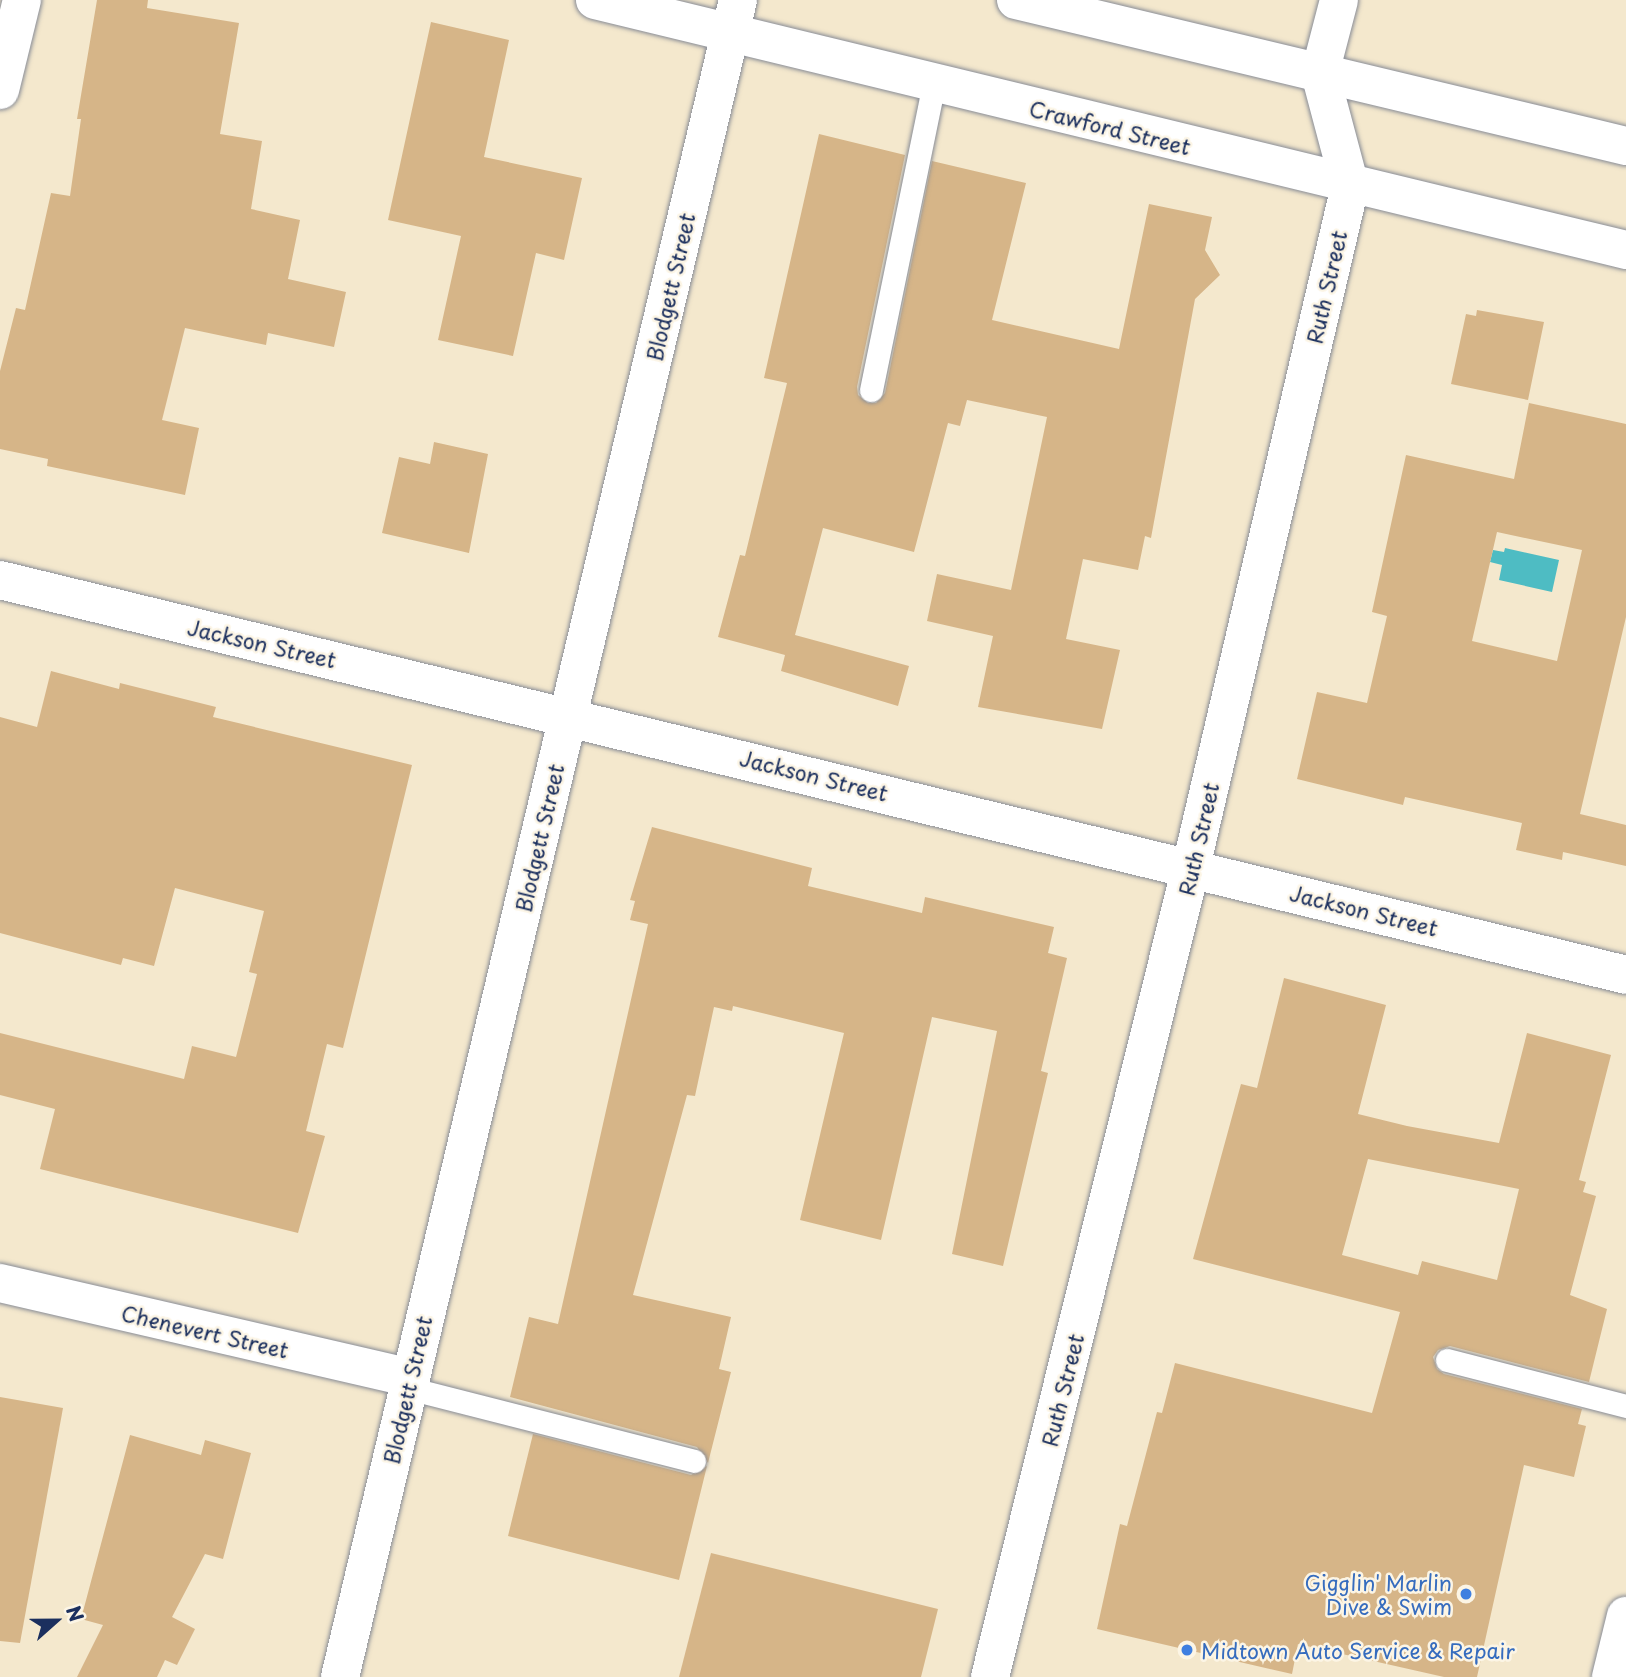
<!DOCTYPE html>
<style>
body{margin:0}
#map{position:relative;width:1626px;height:1677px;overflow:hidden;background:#f4e8cd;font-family:"Playpen Sans",sans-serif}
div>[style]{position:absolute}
.water>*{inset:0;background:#4ebcc3}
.building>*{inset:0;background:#d6b588}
.roads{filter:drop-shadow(0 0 2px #888c96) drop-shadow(0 0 2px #888c96)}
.service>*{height:23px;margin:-11.5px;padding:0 11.5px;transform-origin:11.5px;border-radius:11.5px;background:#fff}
.minor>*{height:38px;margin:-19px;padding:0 19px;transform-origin:19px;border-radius:19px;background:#fff}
.tertiary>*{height:38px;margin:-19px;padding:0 19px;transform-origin:19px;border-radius:19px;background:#fff}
.dots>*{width:19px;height:19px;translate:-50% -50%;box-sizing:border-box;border:4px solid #fcf5e5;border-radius:50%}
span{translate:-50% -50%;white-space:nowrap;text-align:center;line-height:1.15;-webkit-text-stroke:5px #fcf5e5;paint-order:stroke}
.street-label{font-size:21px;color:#1b2f5e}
.shop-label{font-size:21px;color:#366cbe}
.right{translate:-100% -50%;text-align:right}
.left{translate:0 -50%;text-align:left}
.north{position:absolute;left:21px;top:1586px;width:70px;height:70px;-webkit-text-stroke:5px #fcf5e5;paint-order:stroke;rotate:69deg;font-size:19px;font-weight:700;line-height:28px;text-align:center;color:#1b2f5e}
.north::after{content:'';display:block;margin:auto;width:24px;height:32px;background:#1b2f5e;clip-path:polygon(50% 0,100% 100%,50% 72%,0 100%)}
</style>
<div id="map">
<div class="water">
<i style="clip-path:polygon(1505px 548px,1559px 560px,1552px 592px,1499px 580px,1502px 565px,1490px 562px,1493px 550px,1504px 552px)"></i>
</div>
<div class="building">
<i style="clip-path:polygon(97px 0,148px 0,147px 8px,239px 23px,220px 134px,262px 141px,251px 209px,300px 220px,288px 279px,346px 292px,334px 347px,268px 333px,266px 345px,185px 328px,162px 420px,199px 428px,185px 495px,47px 466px,48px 459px,0 449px,0 371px,16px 308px,25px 310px,51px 193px,70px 196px,81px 119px,77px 119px)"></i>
<i style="clip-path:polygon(431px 22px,509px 40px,484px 157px,582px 178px,564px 260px,536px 253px,513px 356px,438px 340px,461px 236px,388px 220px)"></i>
<i style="clip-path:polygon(819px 134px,905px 155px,857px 387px,858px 395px,868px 403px,876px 403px,885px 393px,932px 161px,1026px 183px,992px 320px,1119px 349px,1149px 204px,1212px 217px,1205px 250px,1220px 275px,1195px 299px,1151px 538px,1145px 536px,1138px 570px,1083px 559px,1066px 639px,1120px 650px,1102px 729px,978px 707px,993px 636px,927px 621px,937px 574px,1011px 590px,1047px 417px,967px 400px,960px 426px,948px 423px,914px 552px,823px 528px,795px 635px,909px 666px,898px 706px,781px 671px,785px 655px,718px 637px,740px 555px,745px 556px,787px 383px,764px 378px)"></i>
<i style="clip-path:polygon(1477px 310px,1544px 322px,1528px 400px,1451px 384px,1466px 314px,1476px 316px)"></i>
<i style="clip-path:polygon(evenodd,1529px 403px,1626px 424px,1626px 617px,1580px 814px,1626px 825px,1626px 866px,1563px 852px,1562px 860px,1516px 850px,1522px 823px,1405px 797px,1403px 805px,1297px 779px,1317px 692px,1367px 703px,1387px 616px,1372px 612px,1406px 455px,1514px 479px,1529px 403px,1497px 532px,1582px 550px,1557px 661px,1472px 641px,1497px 532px)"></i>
<i style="clip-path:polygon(434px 442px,488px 454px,469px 553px,382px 533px,399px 457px,430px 464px)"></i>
<i style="clip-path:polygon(51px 671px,119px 689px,120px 683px,216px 707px,213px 717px,412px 765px,343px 1048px,327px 1044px,306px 1131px,325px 1136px,298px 1233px,40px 1169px,55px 1109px,0 1095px,0 1033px,184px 1079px,192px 1046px,236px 1057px,257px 974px,249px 972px,264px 911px,175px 888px,154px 966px,123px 958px,121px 965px,0 933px,0 717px,37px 727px)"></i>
<i style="clip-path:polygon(652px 827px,812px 868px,808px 886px,922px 913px,925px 897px,1054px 927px,1048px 953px,1067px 958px,1041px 1071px,1048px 1073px,1003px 1266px,952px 1254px,997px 1031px,932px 1017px,881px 1240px,800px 1220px,844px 1033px,733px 1006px,732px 1011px,714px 1007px,695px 1096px,687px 1095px,633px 1295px,731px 1317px,719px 1369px,731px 1372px,708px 1463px,697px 1447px,510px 1397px,529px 1317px,558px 1324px,648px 924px,630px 920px,635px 901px,630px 900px)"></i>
<i style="clip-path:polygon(evenodd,1284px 978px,1386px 1005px,1358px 1114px,1407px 1126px,1499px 1143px,1527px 1033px,1611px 1055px,1579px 1180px,1586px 1182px,1583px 1192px,1596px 1196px,1570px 1295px,1607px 1309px,1589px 1382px,1450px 1346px,1438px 1350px,1433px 1357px,1437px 1369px,1444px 1374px,1582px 1409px,1578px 1424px,1586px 1426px,1574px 1477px,1524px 1465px,1477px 1677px,1444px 1677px,1298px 1644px,1292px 1674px,1097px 1629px,1120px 1524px,1127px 1526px,1157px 1412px,1162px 1413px,1175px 1363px,1372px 1413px,1400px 1312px,1193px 1259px,1241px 1084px,1257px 1088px,1284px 978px,1368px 1159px,1519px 1189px,1497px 1280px,1422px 1261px,1418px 1275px,1342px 1255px,1368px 1159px)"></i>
<i style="clip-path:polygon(0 1397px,63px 1408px,20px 1643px,0 1641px)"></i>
<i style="clip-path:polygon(533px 1434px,691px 1475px,707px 1466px,679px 1580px,508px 1536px)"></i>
<i style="clip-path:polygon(130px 1435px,201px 1455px,205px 1440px,251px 1453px,223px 1559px,205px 1554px,172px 1617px,195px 1629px,177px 1665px,165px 1660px,157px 1677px,77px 1677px,103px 1625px,81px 1619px)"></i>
<i style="clip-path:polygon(711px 1553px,938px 1609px,921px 1677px,679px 1677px)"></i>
</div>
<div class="roads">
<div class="service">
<i style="left:871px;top:390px;width:313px;rotate:-78.4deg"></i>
<i style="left:1447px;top:1360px;width:185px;rotate:14.4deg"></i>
<i style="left:408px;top:1388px;width:295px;rotate:14.3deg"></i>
</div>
<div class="minor">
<i style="left:595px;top:0;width:1061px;rotate:13.63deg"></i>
<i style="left:1016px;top:0;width:627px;rotate:13.46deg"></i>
<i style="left:0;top:90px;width:93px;rotate:-76.3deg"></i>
<i style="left:0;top:580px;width:1673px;rotate:13.65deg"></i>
<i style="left:0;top:1283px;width:421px;rotate:13deg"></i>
<i style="left:990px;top:1677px;width:835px;rotate:-76.06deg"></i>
<i style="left:1191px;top:867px;width:699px;rotate:-76.86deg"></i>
<i style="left:1350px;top:186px;width:117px;rotate:-104.9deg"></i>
<i style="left:1320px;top:73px;width:75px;rotate:-75.4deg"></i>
<i style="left:1611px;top:1677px;width:63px;rotate:-76.2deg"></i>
</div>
<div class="tertiary">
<i style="left:340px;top:1677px;width:1724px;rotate:-76.65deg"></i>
</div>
</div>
<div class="dots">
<i style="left:1466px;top:1594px;background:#3f7fe0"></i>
<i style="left:1187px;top:1650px;background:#3f7fe0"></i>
</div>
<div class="street-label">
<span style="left:1110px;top:127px;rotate:14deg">Crawford Street</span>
<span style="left:670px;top:287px;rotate:-77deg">Blodgett Street</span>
<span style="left:1326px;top:287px;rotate:-77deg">Ruth Street</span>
<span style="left:262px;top:643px;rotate:13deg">Jackson Street</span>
<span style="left:814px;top:775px;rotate:14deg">Jackson Street</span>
<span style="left:539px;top:838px;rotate:-77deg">Blodgett Street</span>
<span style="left:1198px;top:839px;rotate:-77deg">Ruth Street</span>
<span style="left:1364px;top:910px;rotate:14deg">Jackson Street</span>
<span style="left:205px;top:1331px;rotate:13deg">Chenevert Street</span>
<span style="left:407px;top:1390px;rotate:-77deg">Blodgett Street</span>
<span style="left:1062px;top:1390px;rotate:-76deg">Ruth Street</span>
</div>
<div class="shop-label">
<span class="right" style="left:1452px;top:1594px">Gigglin' Marlin<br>Dive &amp; Swim</span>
<span class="left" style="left:1201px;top:1650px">Midtown Auto Service &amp; Repair</span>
</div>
<div class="north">N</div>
</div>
